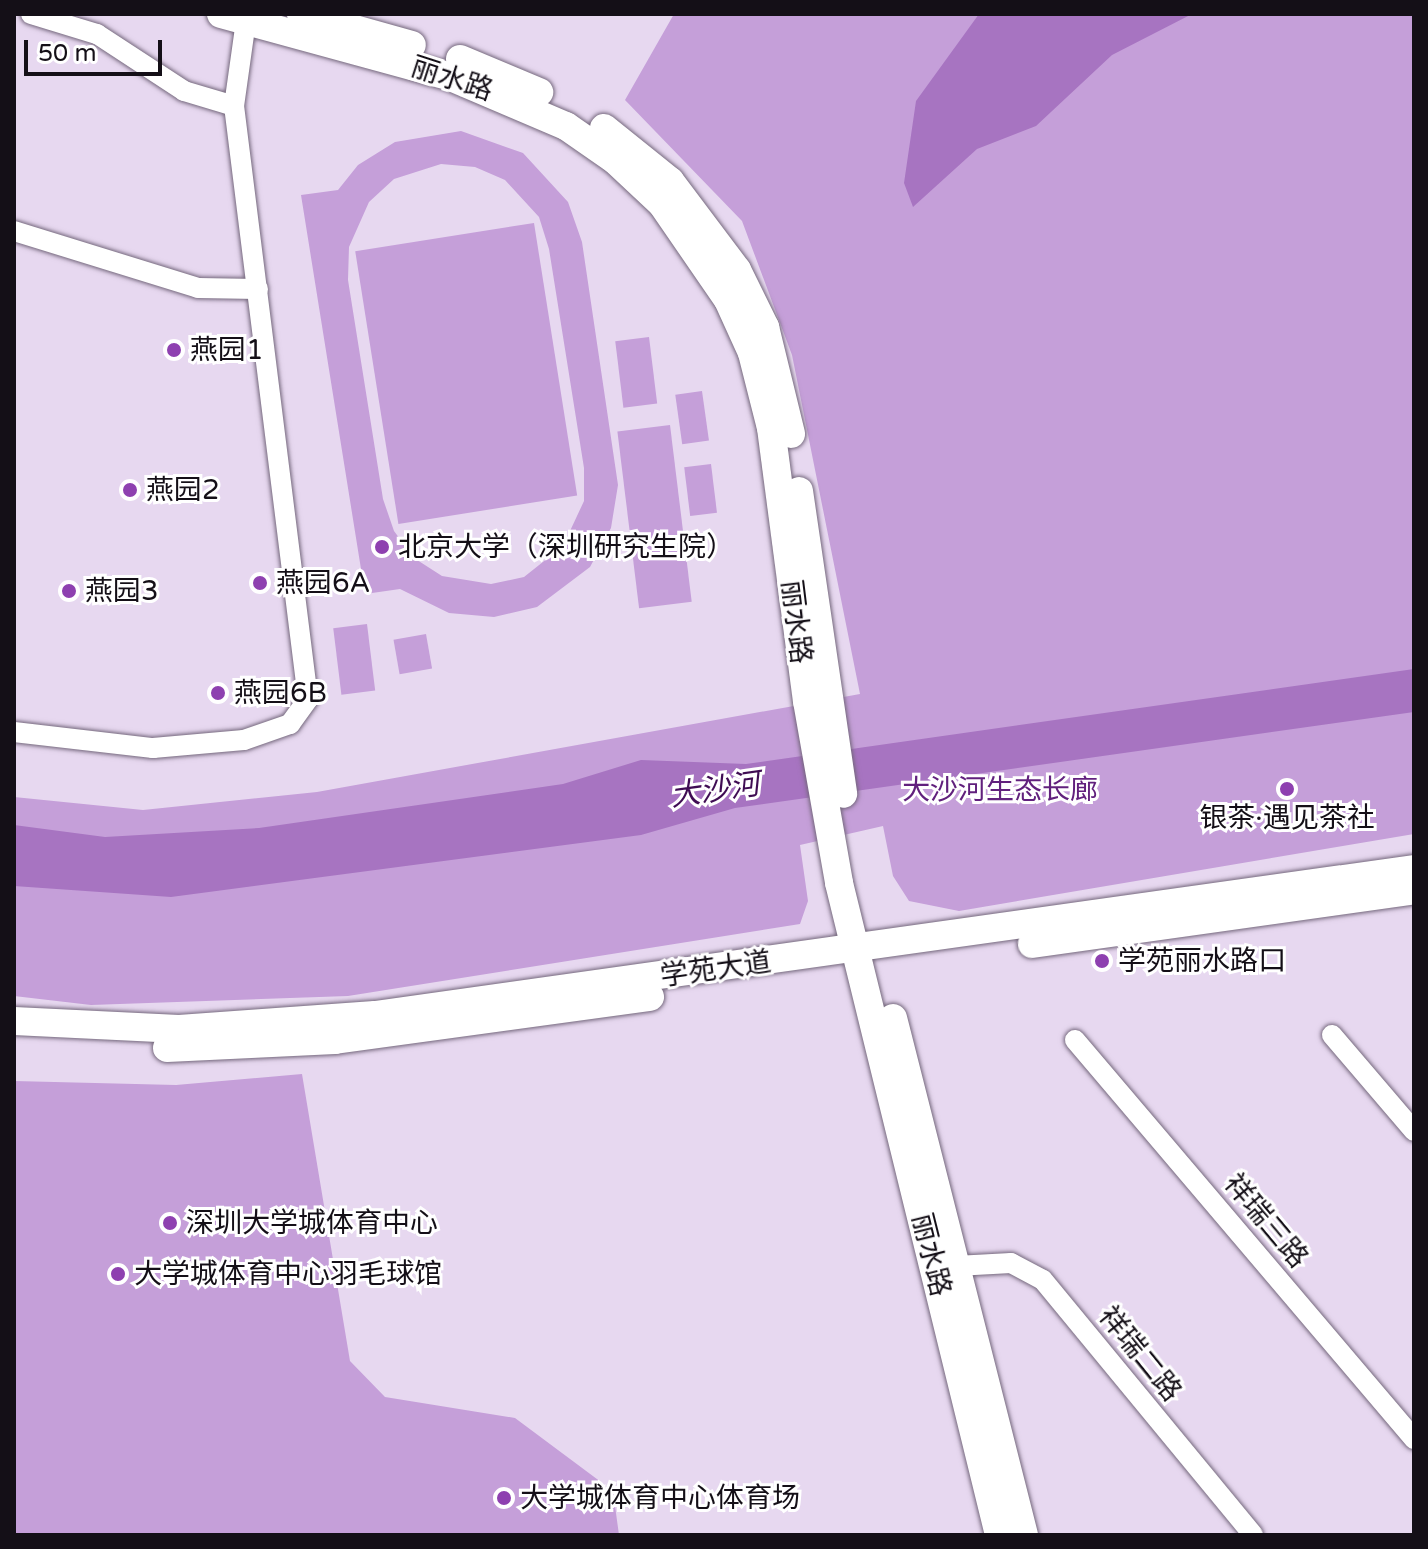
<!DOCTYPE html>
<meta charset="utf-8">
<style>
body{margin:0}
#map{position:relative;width:1428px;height:1549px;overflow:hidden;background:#e7d8f0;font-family:"Varela Round","Noto Sans SC",sans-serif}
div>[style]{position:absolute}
.green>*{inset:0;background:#c59fd9;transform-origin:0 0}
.water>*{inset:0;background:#a774c1}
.roads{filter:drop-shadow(0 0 2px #75687d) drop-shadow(0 0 2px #75687d)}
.street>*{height:20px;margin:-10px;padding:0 10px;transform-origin:10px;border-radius:10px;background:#fff}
.secondary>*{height:28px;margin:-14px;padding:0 14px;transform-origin:14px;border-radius:14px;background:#fff}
.dots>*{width:22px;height:22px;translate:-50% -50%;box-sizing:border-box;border:4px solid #fff;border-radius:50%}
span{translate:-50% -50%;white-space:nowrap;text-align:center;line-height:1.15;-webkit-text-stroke:6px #fff;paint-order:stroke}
.street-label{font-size:28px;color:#140f17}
.poi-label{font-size:28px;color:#140f17}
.left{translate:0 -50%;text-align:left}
.park-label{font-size:28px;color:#61207d}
.water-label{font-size:30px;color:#3f0c53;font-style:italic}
.frame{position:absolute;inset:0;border:16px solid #140f17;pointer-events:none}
.scale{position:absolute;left:24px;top:40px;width:138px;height:36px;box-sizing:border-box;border:4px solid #140f17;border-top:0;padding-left:10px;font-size:24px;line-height:28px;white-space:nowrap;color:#140f17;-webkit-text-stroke:6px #fff;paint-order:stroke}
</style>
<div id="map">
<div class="green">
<i style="clip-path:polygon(674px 14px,1414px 14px,1414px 834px,959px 911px,909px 901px,893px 876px,883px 826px,800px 845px,808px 901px,800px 924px,348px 996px,91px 1005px,14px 996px,14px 797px,143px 810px,317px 792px,860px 694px,792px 355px,742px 221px,625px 100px)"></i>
<i style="clip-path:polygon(evenodd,461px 131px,523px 153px,568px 202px,582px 242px,618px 485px,611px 528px,590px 567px,537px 607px,494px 617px,449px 613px,400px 589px,365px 594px,301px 195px,338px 190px,358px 165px,395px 142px,461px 131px,441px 164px,475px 167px,505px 180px,539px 217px,549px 249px,584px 468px,584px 501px,563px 546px,524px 577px,491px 584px,442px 576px,414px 558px,394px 531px,383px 499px,348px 280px,349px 247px,369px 202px,394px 179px,441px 164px)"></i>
<i style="left:534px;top:223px;width:276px;height:181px;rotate:81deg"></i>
<i style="left:649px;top:337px;width:67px;height:34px;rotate:83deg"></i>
<i style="left:702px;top:391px;width:50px;height:27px;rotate:82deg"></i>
<i style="left:670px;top:425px;width:178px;height:53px;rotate:83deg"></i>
<i style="left:711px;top:464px;width:49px;height:27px;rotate:83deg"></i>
<i style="left:367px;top:624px;width:67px;height:34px;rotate:83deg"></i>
<i style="left:426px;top:634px;width:35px;height:33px;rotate:80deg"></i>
<i style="clip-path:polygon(302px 1074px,350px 1361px,385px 1397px,515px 1418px,613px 1491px,619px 1535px,14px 1535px,14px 1081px,176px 1085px)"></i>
</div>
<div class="water">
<i style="clip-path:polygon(979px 14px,1192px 14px,1112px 55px,1036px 126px,977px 149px,913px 207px,904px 183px,916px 101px)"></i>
<i style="clip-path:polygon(1414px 669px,1414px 712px,735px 808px,641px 835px,171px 897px,14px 886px,14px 825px,105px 837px,259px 828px,563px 784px,641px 760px,746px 764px)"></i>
</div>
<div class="roads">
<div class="street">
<i style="left:31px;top:14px;width:69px;rotate:16.9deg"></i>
<i style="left:97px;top:34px;width:104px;rotate:33.2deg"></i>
<i style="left:184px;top:91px;width:52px;rotate:16.7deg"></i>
<i style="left:14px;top:231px;width:193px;rotate:17.2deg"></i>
<i style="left:198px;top:288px;width:60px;rotate:1deg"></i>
<i style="left:14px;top:732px;width:140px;rotate:6.6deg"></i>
<i style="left:153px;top:748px;width:91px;rotate:-5deg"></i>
<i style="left:244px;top:740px;width:49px;rotate:-19.2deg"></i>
<i style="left:290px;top:724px;width:31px;rotate:-54deg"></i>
<i style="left:308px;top:699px;width:598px;rotate:-97.11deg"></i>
<i style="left:234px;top:106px;width:86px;rotate:-82deg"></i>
<i style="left:1332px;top:1035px;width:126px;rotate:49.5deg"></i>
<i style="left:1075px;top:1040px;width:524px;rotate:49.65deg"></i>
<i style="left:956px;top:1266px;width:55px;rotate:-3.1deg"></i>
<i style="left:1011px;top:1263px;width:36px;rotate:28deg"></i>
<i style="left:1043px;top:1280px;width:330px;rotate:50.5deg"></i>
</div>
<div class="secondary">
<i style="left:221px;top:14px;width:238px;rotate:15.3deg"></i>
<i style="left:451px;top:77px;width:125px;rotate:23.1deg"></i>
<i style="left:566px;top:126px;width:60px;rotate:34.8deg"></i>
<i style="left:615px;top:160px;width:64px;rotate:43.1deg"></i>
<i style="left:662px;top:204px;width:116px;rotate:55.5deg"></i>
<i style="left:728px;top:300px;width:58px;rotate:65.6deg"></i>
<i style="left:752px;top:353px;width:77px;rotate:75.8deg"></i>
<i style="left:771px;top:428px;width:275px;rotate:82.5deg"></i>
<i style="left:807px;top:701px;width:185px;rotate:80deg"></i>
<i style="left:839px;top:883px;width:671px;rotate:76.21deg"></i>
<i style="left:301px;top:14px;width:115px;rotate:15.6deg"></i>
<i style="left:460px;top:59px;width:86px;rotate:22.7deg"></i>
<i style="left:604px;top:128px;width:85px;rotate:38.8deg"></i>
<i style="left:670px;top:181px;width:111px;rotate:53deg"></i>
<i style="left:737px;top:270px;width:64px;rotate:63.8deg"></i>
<i style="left:765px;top:327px;width:110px;rotate:76.3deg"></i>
<i style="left:799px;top:491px;width:306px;rotate:81.7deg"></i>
<i style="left:1032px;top:944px;width:386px;rotate:-8deg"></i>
<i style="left:893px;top:1018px;width:533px;rotate:75.78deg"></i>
<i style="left:14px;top:1021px;width:165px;rotate:2.8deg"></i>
<i style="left:179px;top:1029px;width:196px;rotate:-4.1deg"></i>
<i style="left:375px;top:1015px;width:1049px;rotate:-8deg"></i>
<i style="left:167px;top:1048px;width:168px;rotate:-2.7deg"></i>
<i style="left:335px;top:1040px;width:318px;rotate:-7.8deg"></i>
</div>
</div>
<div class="dots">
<i style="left:174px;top:350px;background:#8e40b0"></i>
<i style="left:130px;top:490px;background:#8e40b0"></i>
<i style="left:382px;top:547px;background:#8e40b0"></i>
<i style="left:260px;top:583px;background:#8e40b0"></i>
<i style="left:69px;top:591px;background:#8e40b0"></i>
<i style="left:218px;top:693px;background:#8e40b0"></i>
<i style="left:1287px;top:789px;background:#8e40b0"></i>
<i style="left:1102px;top:961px;background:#8e40b0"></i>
<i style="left:170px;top:1223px;background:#8e40b0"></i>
<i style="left:118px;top:1274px;background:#8e40b0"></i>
<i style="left:504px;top:1498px;background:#8e40b0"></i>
</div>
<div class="street-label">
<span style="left:452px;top:79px;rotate:18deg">丽水路</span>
<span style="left:796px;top:622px;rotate:83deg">丽水路</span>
<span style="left:716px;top:969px;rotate:-8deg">学苑大道</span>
<span style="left:1266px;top:1221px;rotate:50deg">祥瑞三路</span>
<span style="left:931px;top:1255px;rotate:76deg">丽水路</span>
<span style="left:1140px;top:1354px;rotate:51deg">祥瑞二路</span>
</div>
<div class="poi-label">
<span class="left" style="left:190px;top:350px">燕园1</span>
<span class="left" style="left:146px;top:490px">燕园2</span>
<span class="left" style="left:398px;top:547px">北京大学（深圳研究生院）</span>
<span class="left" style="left:276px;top:583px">燕园6A</span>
<span class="left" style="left:85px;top:591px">燕园3</span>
<span class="left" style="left:234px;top:693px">燕园6B</span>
<span style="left:1287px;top:818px">银茶·遇见茶社</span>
<span class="left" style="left:1118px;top:961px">学苑丽水路口</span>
<span class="left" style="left:186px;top:1223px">深圳大学城体育中心</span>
<span class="left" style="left:134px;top:1274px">大学城体育中心羽毛球馆</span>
<span class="left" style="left:520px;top:1498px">大学城体育中心体育场</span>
</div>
<div class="park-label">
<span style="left:1000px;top:790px">大沙河生态长廊</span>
</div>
<div class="water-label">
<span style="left:715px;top:791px;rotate:-8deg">大沙河</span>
</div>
<div class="frame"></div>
<div class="scale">50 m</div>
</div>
